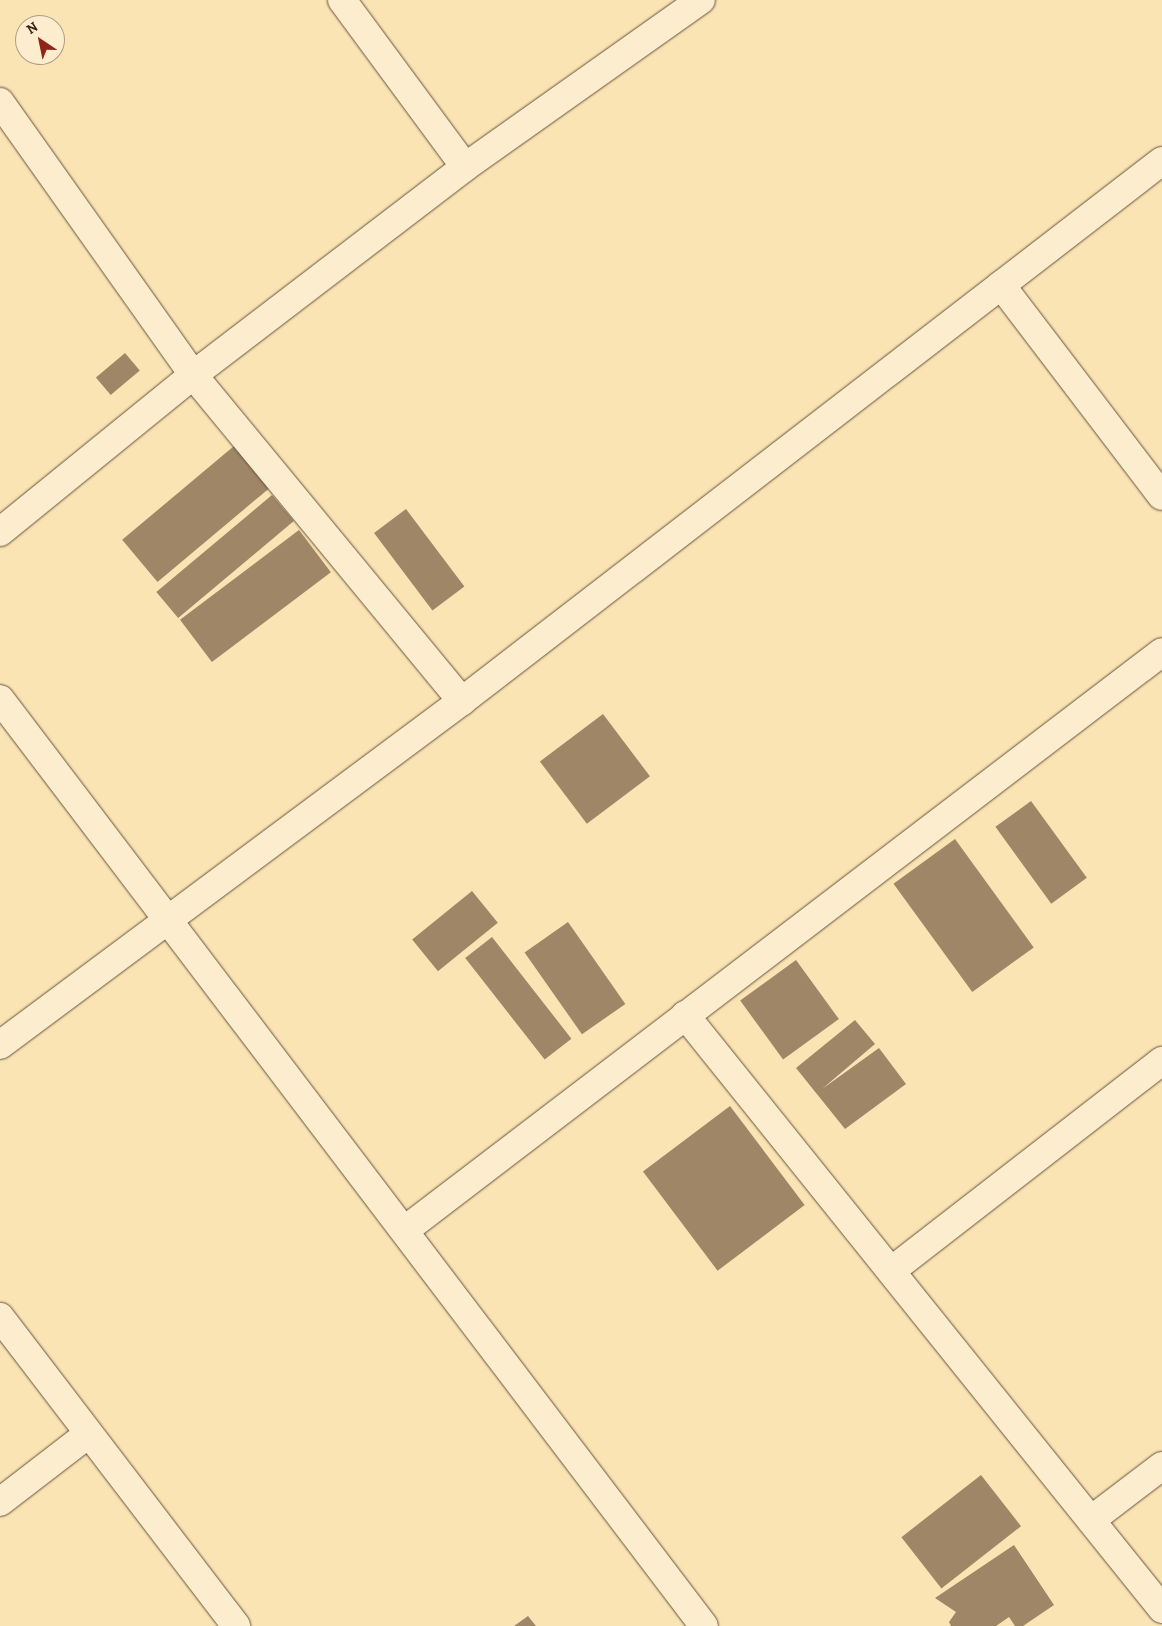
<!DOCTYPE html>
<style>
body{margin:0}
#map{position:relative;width:1162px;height:1626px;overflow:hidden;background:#fae4b4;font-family:Alegreya,serif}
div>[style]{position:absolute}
.building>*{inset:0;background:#9e8667;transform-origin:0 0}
.roads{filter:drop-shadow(0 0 1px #6a523c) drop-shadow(0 0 1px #6a523c)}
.street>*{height:28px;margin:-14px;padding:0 14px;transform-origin:14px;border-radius:14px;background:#fcedce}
span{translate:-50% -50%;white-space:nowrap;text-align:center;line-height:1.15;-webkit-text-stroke:4.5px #fcedce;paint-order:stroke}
.north{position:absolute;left:15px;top:15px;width:50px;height:50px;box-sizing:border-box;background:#fcedce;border:1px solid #ae9b84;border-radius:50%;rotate:326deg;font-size:14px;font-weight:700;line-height:20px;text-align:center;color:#3a2114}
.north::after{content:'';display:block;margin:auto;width:18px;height:22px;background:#8f2418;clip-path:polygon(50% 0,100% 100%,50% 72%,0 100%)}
</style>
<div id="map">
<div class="building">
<i style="left:125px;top:353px;width:23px;height:38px;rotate:50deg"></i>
<i style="left:234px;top:446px;width:55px;height:146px;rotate:50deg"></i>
<i style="left:272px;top:495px;width:34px;height:151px;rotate:50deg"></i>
<i style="left:406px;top:509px;width:97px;height:40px;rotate:53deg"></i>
<i style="left:299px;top:530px;width:53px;height:149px;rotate:53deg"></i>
<i style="left:603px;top:714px;width:78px;height:79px;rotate:53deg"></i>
<i style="left:1031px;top:801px;width:95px;height:44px;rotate:54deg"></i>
<i style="left:955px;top:839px;width:134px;height:76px;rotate:54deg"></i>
<i style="left:472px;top:891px;width:41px;height:77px;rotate:51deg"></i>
<i style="left:568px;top:922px;width:100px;height:53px;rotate:55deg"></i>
<i style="left:492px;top:937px;width:129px;height:34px;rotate:52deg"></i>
<i style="left:796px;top:960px;width:73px;height:69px;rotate:54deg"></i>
<i style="clip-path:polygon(855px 1020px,875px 1044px,822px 1089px,879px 1048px,906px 1084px,845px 1129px,796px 1068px)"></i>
<i style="left:730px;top:1106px;width:124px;height:109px;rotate:53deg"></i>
<i style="left:981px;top:1475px;width:65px;height:101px;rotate:52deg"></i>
<i style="clip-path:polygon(1014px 1545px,1054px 1605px,1023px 1626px,1015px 1626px,1009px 1617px,996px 1626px,951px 1626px,949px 1622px,956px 1612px,935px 1598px)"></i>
<i style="clip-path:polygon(528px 1616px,536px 1626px,514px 1626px)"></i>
</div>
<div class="roads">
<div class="street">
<i style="left:342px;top:0;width:207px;rotate:53.6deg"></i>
<i style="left:0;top:102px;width:334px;rotate:54.7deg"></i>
<i style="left:193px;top:375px;width:423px;rotate:50.5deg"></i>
<i style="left:1001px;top:285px;width:265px;rotate:52.7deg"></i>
<i style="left:0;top:532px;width:249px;rotate:-39.1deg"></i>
<i style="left:193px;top:375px;width:342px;rotate:-37.4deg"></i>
<i style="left:465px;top:167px;width:289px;rotate:-35.3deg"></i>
<i style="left:0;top:699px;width:1164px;rotate:52.79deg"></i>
<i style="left:685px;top:1015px;width:762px;rotate:51.23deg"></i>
<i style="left:0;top:1045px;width:576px;rotate:-36.67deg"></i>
<i style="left:462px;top:701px;width:884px;rotate:-37.65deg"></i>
<i style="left:405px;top:1230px;width:952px;rotate:-37.36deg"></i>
<i style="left:891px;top:1271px;width:343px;rotate:-37.8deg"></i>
<i style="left:0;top:1317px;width:389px;rotate:52.6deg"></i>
<i style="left:0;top:1502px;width:110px;rotate:-37.6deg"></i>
<i style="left:1091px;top:1520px;width:89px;rotate:-37.3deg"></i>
</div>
</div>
<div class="north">N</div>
</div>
